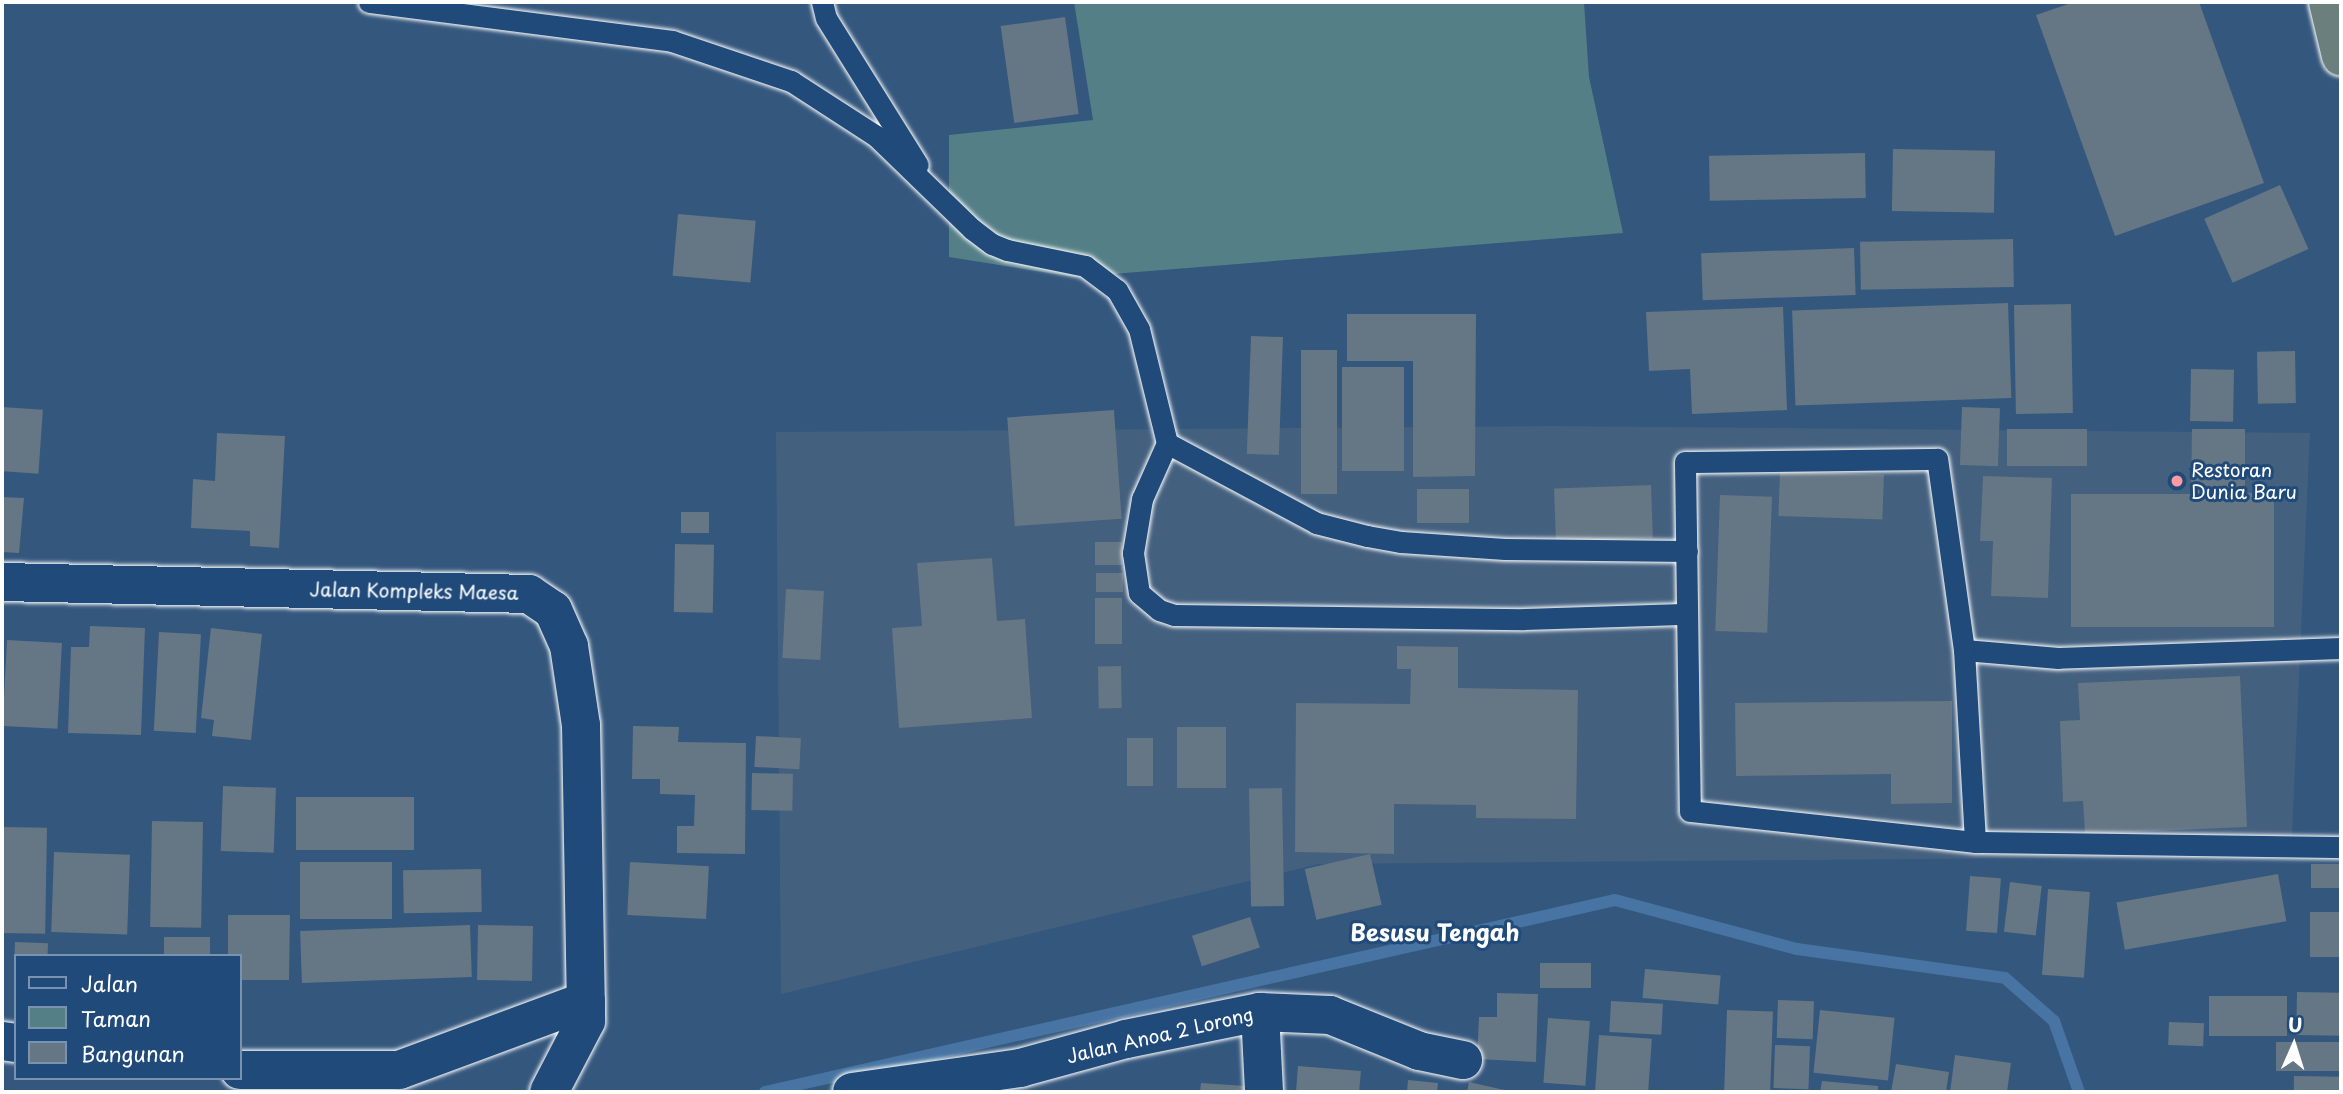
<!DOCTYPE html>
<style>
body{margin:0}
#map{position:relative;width:2343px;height:1094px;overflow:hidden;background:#34577d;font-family:"Playpen Sans",sans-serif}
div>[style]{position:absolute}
.built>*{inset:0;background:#43607f}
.green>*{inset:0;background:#547f87}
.stream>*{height:12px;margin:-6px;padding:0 6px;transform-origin:6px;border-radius:6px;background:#4774a2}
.building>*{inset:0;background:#657685;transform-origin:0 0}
.roads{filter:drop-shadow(0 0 2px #fff) drop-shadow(0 0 2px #fff)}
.lane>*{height:21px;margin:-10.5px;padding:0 10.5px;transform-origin:10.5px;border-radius:10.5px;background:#1f4a7a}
.street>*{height:38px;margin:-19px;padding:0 19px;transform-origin:19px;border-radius:19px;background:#1f4a7a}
.highway>*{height:38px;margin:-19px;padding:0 19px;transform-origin:19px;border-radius:19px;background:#6b7f7c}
.dots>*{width:19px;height:19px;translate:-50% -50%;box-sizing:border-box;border:4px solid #1f4a7a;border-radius:50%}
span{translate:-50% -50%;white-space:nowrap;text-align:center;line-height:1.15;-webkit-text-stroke:6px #1f4a7a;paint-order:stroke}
.poi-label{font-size:19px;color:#fff}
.left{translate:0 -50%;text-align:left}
.street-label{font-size:19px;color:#fff}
.quarter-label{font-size:23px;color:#fff;font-weight:700}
.frame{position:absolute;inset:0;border:4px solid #fff;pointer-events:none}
.legend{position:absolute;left:14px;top:954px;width:228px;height:126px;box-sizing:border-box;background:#1f4a7a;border:2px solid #7992af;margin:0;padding:9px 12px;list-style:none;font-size:21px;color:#fff}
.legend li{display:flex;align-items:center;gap:14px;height:35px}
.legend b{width:35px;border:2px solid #7992af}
.north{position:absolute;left:2259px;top:1010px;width:70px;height:70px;-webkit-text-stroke:5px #1f4a7a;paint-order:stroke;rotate:3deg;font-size:19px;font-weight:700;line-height:28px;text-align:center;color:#fff}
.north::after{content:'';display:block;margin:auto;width:24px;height:32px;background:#fff;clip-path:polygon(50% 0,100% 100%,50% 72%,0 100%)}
</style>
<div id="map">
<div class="built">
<i style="clip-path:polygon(1551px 426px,2310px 433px,2291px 856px,1319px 864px,781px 994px,776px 432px)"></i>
</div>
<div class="green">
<i style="clip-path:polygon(1074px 2px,1584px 2px,1589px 77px,1623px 233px,1075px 277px,949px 257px,949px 135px,1093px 120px)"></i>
</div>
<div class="stream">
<i style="left:765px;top:1092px;width:871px;rotate:-12.73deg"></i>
<i style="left:1615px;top:900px;width:188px;rotate:15.1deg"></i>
<i style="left:1797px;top:949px;width:210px;rotate:7.9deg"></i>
<i style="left:2005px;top:978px;width:65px;rotate:41.3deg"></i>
<i style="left:2054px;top:1021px;width:75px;rotate:70.6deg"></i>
</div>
<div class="building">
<i style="clip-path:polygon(2074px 2px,2199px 2px,2264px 183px,2115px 236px,2036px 15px)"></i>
<i style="left:1065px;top:17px;width:98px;height:65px;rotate:82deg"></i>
<i style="left:1893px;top:149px;width:102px;height:62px;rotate:1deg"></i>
<i style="left:1865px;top:153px;width:45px;height:156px;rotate:89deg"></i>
<i style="left:2280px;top:185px;width:70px;height:83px;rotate:66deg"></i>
<i style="left:678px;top:214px;width:78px;height:62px;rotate:5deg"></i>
<i style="left:2013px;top:239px;width:48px;height:153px;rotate:89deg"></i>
<i style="left:1854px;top:248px;width:47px;height:153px;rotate:88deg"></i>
<i style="left:2008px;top:303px;width:95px;height:216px;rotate:88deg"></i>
<i style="left:2071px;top:304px;width:109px;height:57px;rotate:89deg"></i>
<i style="clip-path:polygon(1783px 307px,1787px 410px,1692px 414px,1690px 369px,1649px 371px,1646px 312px)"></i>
<i style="clip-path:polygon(1347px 314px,1476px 314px,1475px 476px,1413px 477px,1413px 361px,1347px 361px)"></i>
<i style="left:1251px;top:336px;width:32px;height:118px;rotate:2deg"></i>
<i style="left:1301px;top:350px;width:36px;height:144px"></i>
<i style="left:2295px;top:351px;width:52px;height:38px;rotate:89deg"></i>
<i style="left:1342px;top:367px;width:62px;height:104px"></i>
<i style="left:2191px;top:369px;width:43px;height:52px;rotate:1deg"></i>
<i style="left:2px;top:407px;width:41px;height:64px;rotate:4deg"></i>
<i style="left:1962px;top:407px;width:38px;height:58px;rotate:2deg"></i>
<i style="left:1114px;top:410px;width:109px;height:107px;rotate:86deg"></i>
<i style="left:2007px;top:429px;width:80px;height:37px"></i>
<i style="clip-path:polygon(2192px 429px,2245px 429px,2245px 493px,2274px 493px,2274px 627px,2071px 627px,2071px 494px,2191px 494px)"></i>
<i style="clip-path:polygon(217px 433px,285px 436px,279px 548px,250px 546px,250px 531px,191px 528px,193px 479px,215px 481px)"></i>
<i style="left:1780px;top:471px;width:104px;height:45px;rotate:2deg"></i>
<i style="clip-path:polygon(1983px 476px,2052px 478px,2048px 598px,1991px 596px,1993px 541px,1980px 541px)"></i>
<i style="left:1651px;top:485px;width:53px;height:97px;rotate:88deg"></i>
<i style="left:1417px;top:489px;width:52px;height:34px"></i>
<i style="left:1720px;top:495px;width:52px;height:136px;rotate:2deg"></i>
<i style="clip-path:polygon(2px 497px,24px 498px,19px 553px,2px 552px)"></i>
<i style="left:709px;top:512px;width:21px;height:28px;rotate:90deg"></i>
<i style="left:1095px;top:542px;width:27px;height:23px"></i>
<i style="left:675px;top:544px;width:39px;height:68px;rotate:1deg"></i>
<i style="clip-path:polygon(992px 558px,997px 621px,1025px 619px,1032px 718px,899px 728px,892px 628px,922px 626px,917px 563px)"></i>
<i style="left:1096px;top:573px;width:27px;height:19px"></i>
<i style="left:786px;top:589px;width:38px;height:69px;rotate:3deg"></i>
<i style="left:1095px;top:598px;width:27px;height:46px"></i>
<i style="clip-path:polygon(90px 626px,145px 628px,141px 735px,68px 733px,71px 647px,89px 647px)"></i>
<i style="clip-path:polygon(211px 628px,262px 634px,251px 740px,212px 736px,214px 720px,201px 718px)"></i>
<i style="left:159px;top:632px;width:42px;height:99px;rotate:3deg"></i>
<i style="left:7px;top:640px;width:55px;height:86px;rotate:3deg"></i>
<i style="clip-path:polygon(1397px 646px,1458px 647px,1458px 688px,1578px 690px,1576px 819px,1476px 818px,1476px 805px,1394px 804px,1394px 854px,1295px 852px,1296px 703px,1410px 704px,1411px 669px,1397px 669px)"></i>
<i style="left:1121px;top:666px;width:42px;height:23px;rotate:89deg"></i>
<i style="clip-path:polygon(2240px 676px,2247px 827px,2085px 834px,2083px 801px,2063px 802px,2060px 721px,2080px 720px,2078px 683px)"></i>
<i style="clip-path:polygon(1952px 701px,1952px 803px,1891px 804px,1891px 774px,1736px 776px,1735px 703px)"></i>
<i style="clip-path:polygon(633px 726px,679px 727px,678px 742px,746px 743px,745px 854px,677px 853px,677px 826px,694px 826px,695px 795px,660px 794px,660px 779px,632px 779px)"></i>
<i style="left:1177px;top:727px;width:49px;height:61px"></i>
<i style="left:756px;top:736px;width:45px;height:31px;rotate:3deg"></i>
<i style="left:1127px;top:738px;width:26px;height:48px"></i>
<i style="left:752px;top:773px;width:41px;height:37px;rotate:1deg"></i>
<i style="left:223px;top:786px;width:53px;height:65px;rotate:2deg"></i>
<i style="left:1282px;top:788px;width:118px;height:33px;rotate:89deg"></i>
<i style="left:296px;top:797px;width:118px;height:53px"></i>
<i style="left:152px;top:821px;width:51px;height:106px;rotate:1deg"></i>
<i style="left:2px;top:827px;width:45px;height:106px;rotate:1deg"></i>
<i style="left:54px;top:852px;width:76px;height:80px;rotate:2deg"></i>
<i style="left:1370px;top:854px;width:52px;height:67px;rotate:77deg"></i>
<i style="left:392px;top:862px;width:57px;height:92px;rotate:90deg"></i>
<i style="left:630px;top:862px;width:79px;height:53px;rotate:3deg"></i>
<i style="left:2341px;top:864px;width:24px;height:30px;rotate:90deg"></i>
<i style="left:481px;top:869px;width:43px;height:78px;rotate:89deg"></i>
<i style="left:2278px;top:874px;width:48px;height:164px;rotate:80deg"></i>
<i style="left:1970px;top:876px;width:31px;height:55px;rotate:4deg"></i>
<i style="left:2010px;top:882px;width:32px;height:50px;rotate:7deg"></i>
<i style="left:2048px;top:889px;width:42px;height:86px;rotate:4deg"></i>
<i style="left:2341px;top:912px;width:45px;height:31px;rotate:90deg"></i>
<i style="clip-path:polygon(228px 915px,290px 915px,289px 980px,240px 980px,240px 956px,228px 956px)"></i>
<i style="left:1250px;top:917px;width:32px;height:61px;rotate:72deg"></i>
<i style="left:470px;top:925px;width:52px;height:170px;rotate:88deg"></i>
<i style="left:478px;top:925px;width:55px;height:55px;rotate:1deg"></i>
<i style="left:210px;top:937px;width:19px;height:46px;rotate:90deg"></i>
<i style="left:15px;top:942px;width:33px;height:14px;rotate:2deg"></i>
<i style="left:1591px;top:963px;width:25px;height:51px;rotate:90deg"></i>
<i style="left:1645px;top:969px;width:76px;height:29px;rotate:5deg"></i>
<i style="left:2297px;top:992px;width:44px;height:43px;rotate:1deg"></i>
<i style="clip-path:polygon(1497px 993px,1538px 994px,1536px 1062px,1477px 1059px,1479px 1017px,1497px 1017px)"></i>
<i style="left:2287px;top:996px;width:40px;height:78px;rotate:90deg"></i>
<i style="left:1778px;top:1000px;width:36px;height:38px;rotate:2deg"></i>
<i style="left:1611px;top:1001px;width:52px;height:31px;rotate:3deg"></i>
<i style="left:1727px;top:1010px;width:46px;height:82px;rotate:2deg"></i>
<i style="left:1820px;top:1010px;width:75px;height:63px;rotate:6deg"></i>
<i style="left:1548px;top:1018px;width:42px;height:65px;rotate:4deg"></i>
<i style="left:2169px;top:1022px;width:35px;height:23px;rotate:2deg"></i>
<i style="left:1599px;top:1035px;width:53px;height:57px;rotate:4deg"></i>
<i style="left:2276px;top:1042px;width:65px;height:29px"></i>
<i style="left:1775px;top:1045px;width:35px;height:43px;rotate:2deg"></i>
<i style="clip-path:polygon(1955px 1055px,2011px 1063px,2007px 1092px,1950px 1092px)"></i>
<i style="clip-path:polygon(1896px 1064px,1949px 1072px,1946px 1092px,1891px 1092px)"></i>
<i style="clip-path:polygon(1298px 1066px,1361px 1071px,1359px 1092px,1296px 1092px)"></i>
<i style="left:2294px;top:1076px;width:47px;height:16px;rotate:1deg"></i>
<i style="clip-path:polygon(1408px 1080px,1438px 1083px,1437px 1092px,1407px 1092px)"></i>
<i style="clip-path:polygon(1822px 1081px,1878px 1086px,1878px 1092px,1820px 1092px)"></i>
<i style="clip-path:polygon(1469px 1082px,1509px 1091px,1509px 1092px,1467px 1092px)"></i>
<i style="clip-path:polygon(1201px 1083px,1246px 1086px,1246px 1092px,1200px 1092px)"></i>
</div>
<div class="roads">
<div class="lane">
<i style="left:369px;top:2px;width:305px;rotate:7.3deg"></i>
<i style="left:672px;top:41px;width:126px;rotate:18.6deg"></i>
<i style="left:791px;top:81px;width:101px;rotate:32.9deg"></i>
<i style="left:876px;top:136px;width:134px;rotate:44.1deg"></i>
<i style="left:972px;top:229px;width:25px;rotate:37deg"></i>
<i style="left:992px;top:244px;width:16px;rotate:22deg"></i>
<i style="left:1007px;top:250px;width:80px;rotate:11.6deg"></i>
<i style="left:1085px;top:266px;width:40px;rotate:37deg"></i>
<i style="left:1117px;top:290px;width:45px;rotate:60.6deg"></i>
<i style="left:1139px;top:329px;width:117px;rotate:76.2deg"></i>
<i style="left:1167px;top:443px;width:61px;rotate:114.1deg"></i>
<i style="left:1142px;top:499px;width:55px;rotate:99.5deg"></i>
<i style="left:1133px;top:553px;width:40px;rotate:81.5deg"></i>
<i style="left:1139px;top:593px;width:26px;rotate:40deg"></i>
<i style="left:1159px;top:610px;width:16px;rotate:18deg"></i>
<i style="left:1174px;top:615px;width:350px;rotate:0.7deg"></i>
<i style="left:1524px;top:619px;width:163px;rotate:-1.8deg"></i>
<i style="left:822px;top:2px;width:16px;rotate:76deg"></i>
<i style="left:826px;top:18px;width:173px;rotate:58deg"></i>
<i style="left:1167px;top:443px;width:169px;rotate:28.2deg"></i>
<i style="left:1316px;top:523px;width:53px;rotate:14.3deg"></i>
<i style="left:1367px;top:536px;width:35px;rotate:10deg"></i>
<i style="left:1401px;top:542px;width:104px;rotate:3.9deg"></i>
<i style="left:1505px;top:549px;width:182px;rotate:0.6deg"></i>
<i style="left:2341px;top:648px;width:283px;rotate:178deg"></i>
<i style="left:2058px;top:658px;width:94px;rotate:-175.1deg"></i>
<i style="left:1964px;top:650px;width:192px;rotate:86.7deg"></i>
<i style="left:1975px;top:842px;width:366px;rotate:0.8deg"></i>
<i style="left:1964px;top:650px;width:193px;rotate:-98deg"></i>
<i style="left:1937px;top:459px;width:252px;rotate:179.3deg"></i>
<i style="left:1685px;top:462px;width:349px;rotate:89.2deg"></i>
<i style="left:1690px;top:811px;width:287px;rotate:6.2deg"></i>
</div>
<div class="street">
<i style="left:2px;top:582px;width:527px;rotate:1.3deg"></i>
<i style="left:529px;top:594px;width:29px;rotate:34deg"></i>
<i style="left:553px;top:610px;width:39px;rotate:66deg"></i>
<i style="left:569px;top:646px;width:80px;rotate:81.4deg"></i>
<i style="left:581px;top:725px;width:276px;rotate:89deg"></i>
<i style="left:586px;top:1001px;width:20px;rotate:90deg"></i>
<i style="left:586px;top:1021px;width:80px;rotate:117.5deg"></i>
<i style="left:1260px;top:1012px;width:80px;rotate:87.1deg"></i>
<i style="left:2px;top:1041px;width:14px;rotate:8deg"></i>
<i style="left:240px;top:1070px;width:159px"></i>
<i style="left:399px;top:1070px;width:199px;rotate:-20.3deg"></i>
<i style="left:852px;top:1092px;width:170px;rotate:-8.1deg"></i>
<i style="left:1020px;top:1068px;width:110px;rotate:-15.3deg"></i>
<i style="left:1126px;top:1039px;width:137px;rotate:-11.4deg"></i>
<i style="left:1260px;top:1012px;width:70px;rotate:2.5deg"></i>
<i style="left:1330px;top:1015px;width:96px;rotate:22deg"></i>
<i style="left:1419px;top:1051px;width:45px;rotate:11.6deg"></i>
</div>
<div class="highway">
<i style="left:2328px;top:2px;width:56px;rotate:76.5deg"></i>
</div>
</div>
<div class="dots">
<i style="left:2177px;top:481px;background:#ff9aa2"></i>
</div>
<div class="poi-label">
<span class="left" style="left:2191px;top:481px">Restoran<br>Dunia Baru</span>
</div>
<div class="street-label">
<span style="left:414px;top:591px;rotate:1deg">Jalan Kompleks Maesa</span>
<span style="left:1160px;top:1035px;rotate:-13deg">Jalan Anoa 2 Lorong</span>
</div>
<div class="quarter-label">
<span style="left:1435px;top:932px">Besusu Tengah</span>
</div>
<div class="frame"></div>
<ul class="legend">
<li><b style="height:9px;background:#1f4a7a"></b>Jalan</li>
<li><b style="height:19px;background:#547f87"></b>Taman</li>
<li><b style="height:19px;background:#657685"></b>Bangunan</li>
</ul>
<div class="north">U</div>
</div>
